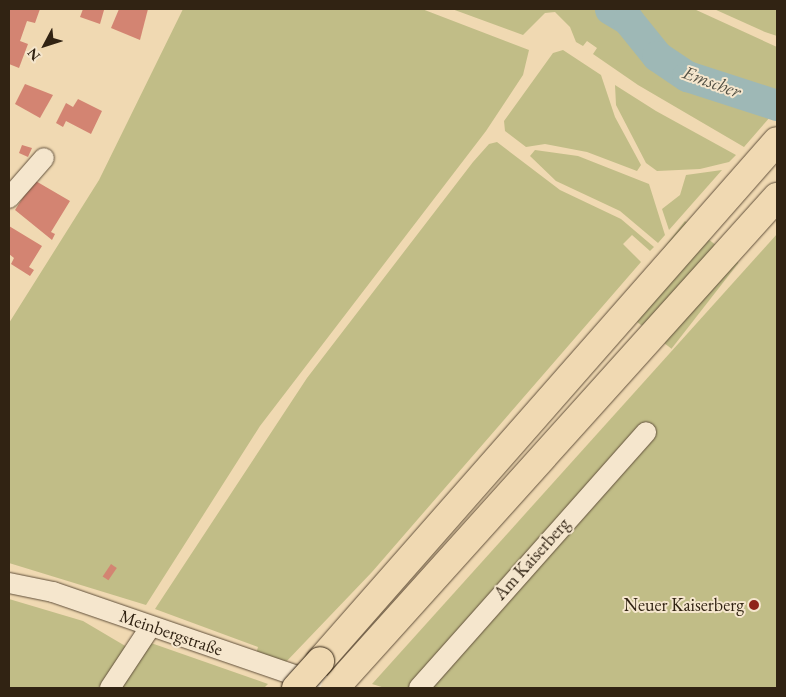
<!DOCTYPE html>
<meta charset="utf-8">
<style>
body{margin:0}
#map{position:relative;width:786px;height:697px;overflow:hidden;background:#f0d9b2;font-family:"EB Garamond",serif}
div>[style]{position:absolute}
.green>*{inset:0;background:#c1bd87;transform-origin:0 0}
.river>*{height:31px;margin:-15.5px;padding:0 15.5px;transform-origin:15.5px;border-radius:15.5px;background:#9eb8b6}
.building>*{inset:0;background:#d38472;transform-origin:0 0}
.roads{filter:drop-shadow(0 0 1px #61503b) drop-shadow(0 0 1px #61503b)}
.minor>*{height:20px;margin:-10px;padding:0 10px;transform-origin:10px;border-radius:10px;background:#f5e6cd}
.highway>*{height:28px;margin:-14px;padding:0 14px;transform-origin:14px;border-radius:14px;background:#f0d9b2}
.bridges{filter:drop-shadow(0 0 1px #312313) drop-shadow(0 0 1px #312313)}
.highway-bridge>*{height:28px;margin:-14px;padding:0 14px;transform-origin:14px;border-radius:14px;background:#f0d9b2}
.dots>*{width:14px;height:14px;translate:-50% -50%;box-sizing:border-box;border:2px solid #f5e6cd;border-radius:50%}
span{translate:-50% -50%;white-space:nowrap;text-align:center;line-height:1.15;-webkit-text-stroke:4px #f5e6cd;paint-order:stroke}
.street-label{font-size:18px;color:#312313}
.poi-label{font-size:18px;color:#312313}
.right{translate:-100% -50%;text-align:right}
.water-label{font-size:19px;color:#525044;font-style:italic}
.frame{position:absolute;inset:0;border:10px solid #312313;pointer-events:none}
.north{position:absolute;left:20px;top:20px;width:50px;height:50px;-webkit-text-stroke:4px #f5e6cd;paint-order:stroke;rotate:230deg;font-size:14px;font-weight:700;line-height:20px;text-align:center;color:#312313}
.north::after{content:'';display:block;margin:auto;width:18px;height:22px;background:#312313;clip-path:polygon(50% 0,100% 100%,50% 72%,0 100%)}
</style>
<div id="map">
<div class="green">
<i style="clip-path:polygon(183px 9px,422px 9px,529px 50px,523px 75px,486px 131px,260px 426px,146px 605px,9px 563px,9px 323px,99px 180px)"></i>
<i style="clip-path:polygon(452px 9px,694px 9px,777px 47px,777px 109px,744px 147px,638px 85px,593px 54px,597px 48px,587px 41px,583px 46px,576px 42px,570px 27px,555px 12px,545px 13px,523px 35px)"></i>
<i style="clip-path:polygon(714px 9px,777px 9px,777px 36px,765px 32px)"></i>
<i style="clip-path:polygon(563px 50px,601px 75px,615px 117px,641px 165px,637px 171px,587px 152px,545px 144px,526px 147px,505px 131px,504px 121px,553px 53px)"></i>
<i style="clip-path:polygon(615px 85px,656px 111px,736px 155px,729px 162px,700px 169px,657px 171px,646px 163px,616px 105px)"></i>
<i style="clip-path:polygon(497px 142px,560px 190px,621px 219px,654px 247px,650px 251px,632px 235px,623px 244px,641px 262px,372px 572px,284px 664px,256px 654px,258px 647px,155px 609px,307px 378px,473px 162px,489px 144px)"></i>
<i style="clip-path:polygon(535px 150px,578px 156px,649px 184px,665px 235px,658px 243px,620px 211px,556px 181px,530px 156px)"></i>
<i style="clip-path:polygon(722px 170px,669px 230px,662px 209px,680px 195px,686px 175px)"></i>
<i style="left:685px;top:221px;width:68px;height:109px;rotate:38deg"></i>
<i style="clip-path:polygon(777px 234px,777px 688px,385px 688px,372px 684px)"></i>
<i style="clip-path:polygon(9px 599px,83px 621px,127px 647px,98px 688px,9px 688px)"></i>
<i style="clip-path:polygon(151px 643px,268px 684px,264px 688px,119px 688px)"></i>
</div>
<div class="river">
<i style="left:610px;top:9px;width:21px;rotate:31deg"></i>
<i style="left:628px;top:20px;width:46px;rotate:51.1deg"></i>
<i style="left:657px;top:56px;width:36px;rotate:34deg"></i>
<i style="left:687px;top:76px;width:95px;rotate:17.9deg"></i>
</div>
<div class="building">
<i style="clip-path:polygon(9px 9px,40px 9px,35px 23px,27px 21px,20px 41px,28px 44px,19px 68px,9px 64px)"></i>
<i style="clip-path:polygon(83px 9px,104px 10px,100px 24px,80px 17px)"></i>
<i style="clip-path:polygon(119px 9px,148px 9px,140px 40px,111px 28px)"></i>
<i style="clip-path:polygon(25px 84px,53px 95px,40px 118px,15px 104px)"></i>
<i style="clip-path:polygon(78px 99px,102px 111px,91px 134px,66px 121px,63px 127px,56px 123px,66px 103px,73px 107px)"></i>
<i style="clip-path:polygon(22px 145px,32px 148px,28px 157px,19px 153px)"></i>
<i style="clip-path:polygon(34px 180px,70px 201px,51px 232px,55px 234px,52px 240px,15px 210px)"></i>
<i style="clip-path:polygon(9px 226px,42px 246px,29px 267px,34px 270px,30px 276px,11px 264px,14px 258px,9px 254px)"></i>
<i style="left:111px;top:564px;width:7px;height:15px;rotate:34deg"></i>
</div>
<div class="roads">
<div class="minor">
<i style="left:9px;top:198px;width:53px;rotate:-48.8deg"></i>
<i style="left:9px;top:583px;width:45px;rotate:11.6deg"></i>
<i style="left:53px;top:592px;width:295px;rotate:19deg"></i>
<i style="left:110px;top:688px;width:74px;rotate:-56.5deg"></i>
<i style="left:419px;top:688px;width:342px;rotate:-48.4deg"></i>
</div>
<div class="highway">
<i style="left:320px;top:661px;width:692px;rotate:-48.69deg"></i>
<i style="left:335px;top:688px;width:661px;rotate:-48.01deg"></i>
</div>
</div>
<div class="bridges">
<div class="highway-bridge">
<i style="left:296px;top:688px;width:36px;rotate:-48deg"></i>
</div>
</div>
<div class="dots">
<i style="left:754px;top:605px;background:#8f2418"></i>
</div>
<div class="street-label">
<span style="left:532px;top:559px;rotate:-48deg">Am Kaiserberg</span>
<span style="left:171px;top:633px;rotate:19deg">Meinbergstraße</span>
</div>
<div class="poi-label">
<span class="right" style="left:744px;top:605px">Neuer Kaiserberg</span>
</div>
<div class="water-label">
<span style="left:712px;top:82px;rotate:20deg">Emscher</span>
</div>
<div class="frame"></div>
<div class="north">N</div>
</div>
